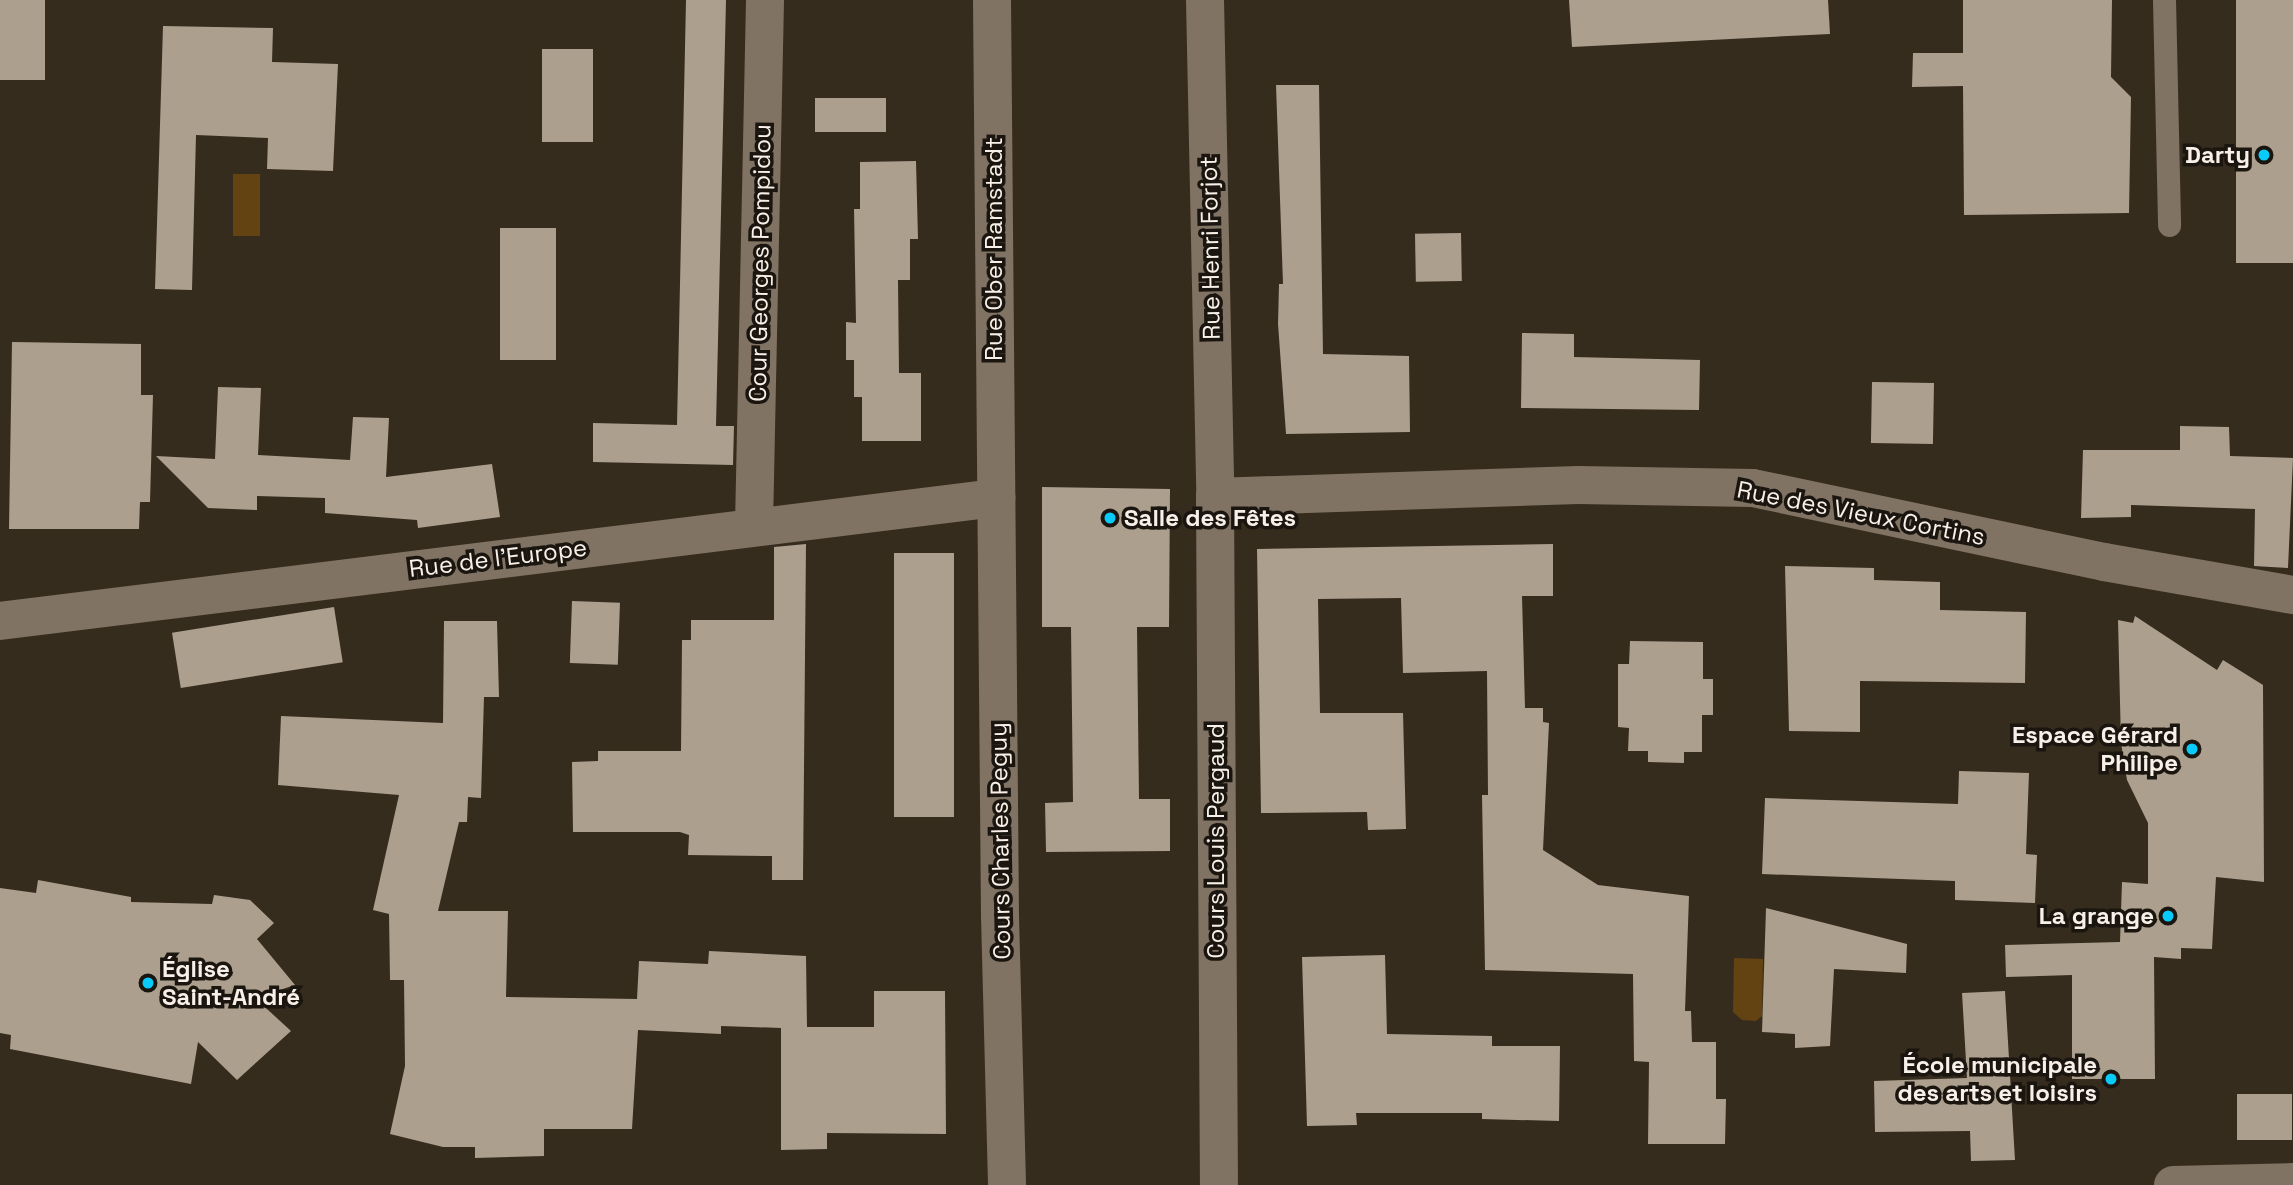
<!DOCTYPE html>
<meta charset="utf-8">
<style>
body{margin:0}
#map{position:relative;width:2293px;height:1185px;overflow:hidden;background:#362c1e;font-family:"Space Grotesk",sans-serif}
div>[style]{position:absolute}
.water>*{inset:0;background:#644312;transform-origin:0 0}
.building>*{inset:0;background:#ac9f8e;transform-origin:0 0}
.service>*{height:23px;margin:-11.5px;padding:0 11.5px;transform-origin:11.5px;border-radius:11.5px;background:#807364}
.minor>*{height:38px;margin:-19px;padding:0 19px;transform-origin:19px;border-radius:19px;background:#807364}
.dots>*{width:19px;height:19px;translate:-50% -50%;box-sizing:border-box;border:4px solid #1a150f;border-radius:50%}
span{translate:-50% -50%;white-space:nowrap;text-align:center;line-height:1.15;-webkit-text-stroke:7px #1a150f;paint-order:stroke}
.poi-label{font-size:24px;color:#f8f0e8;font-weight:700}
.right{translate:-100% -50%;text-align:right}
.left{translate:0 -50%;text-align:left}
.street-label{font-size:24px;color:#f8f0e8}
</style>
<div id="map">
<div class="water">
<i style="left:233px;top:174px;width:27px;height:62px"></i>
<i style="clip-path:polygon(1734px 958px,1763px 959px,1762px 1016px,1756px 1021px,1742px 1020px,1733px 1012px)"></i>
</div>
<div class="building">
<i style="left:0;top:0;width:45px;height:80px"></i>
<i style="clip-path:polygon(686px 0,726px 0,716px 426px,734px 426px,733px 465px,593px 462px,593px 423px,677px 425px)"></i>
<i style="clip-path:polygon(1569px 0,1828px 0,1830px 34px,1572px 47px)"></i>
<i style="clip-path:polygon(1963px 0,2112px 0,2111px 77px,2131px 97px,2129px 213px,1964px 215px,1963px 86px,1912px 87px,1913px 53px,1963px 53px)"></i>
<i style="left:2236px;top:0;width:57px;height:263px"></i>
<i style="clip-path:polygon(163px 26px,273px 28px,272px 62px,338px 64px,333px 171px,267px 169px,268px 138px,196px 135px,192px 290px,155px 289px)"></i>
<i style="left:542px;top:49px;width:51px;height:93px"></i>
<i style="clip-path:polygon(1276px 85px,1319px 85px,1323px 354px,1409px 356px,1410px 432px,1286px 434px,1278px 324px,1279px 284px,1283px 284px)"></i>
<i style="left:886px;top:98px;width:34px;height:71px;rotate:90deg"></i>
<i style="clip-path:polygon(916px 161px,918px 239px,910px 239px,910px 280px,898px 280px,899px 373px,921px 373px,921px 441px,862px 441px,862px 397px,854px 397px,854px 360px,846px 360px,846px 322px,856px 323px,854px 209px,860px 209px,860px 162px)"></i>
<i style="left:500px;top:228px;width:56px;height:132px"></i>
<i style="left:1461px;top:233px;width:48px;height:46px;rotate:89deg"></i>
<i style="clip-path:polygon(1522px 333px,1574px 334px,1574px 357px,1700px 360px,1699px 410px,1521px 408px)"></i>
<i style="clip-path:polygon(12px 342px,141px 344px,141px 395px,153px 395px,150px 502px,140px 502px,139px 529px,9px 529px)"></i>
<i style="left:1872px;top:382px;width:62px;height:61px;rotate:1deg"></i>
<i style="clip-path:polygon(218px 387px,261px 388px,258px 455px,350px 460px,353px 417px,389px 418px,386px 477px,492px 464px,500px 517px,418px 528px,417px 520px,325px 513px,325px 498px,257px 496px,257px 510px,208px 508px,156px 456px,215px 459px)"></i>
<i style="clip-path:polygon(2180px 426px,2229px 427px,2230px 456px,2293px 458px,2288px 568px,2254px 566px,2255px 509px,2131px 505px,2131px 517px,2081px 518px,2083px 450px,2180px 450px)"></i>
<i style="clip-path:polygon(1042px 487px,1170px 489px,1169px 627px,1137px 627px,1139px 799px,1170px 799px,1170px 851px,1046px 852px,1045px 803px,1073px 802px,1071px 627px,1042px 627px)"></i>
<i style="clip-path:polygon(806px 544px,803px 880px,772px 880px,772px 856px,688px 855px,689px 835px,680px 832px,573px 832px,572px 762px,598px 761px,598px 751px,681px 751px,682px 640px,691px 640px,691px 620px,774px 620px,774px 547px)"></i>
<i style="clip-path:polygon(1553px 544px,1553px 596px,1522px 596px,1525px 708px,1543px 708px,1543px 722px,1549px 723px,1543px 850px,1598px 885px,1689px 896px,1685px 1011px,1691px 1011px,1692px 1042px,1716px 1042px,1716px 1099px,1726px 1099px,1725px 1144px,1648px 1144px,1649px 1062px,1634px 1061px,1633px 974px,1485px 970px,1482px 795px,1488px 795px,1487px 671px,1403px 673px,1401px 598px,1318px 599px,1320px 713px,1403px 713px,1406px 829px,1368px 830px,1367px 812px,1261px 813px,1257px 549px)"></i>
<i style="left:894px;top:553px;width:60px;height:264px"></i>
<i style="clip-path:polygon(1785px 566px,1874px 568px,1874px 580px,1940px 582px,1940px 610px,2026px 612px,2025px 683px,1860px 681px,1860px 732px,1789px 731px)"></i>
<i style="left:572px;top:601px;width:48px;height:62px;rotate:2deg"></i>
<i style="left:334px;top:607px;width:56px;height:164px;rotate:81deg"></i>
<i style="clip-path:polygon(2135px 616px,2217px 670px,2223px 660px,2263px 685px,2264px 882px,2216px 877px,2212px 949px,2181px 948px,2181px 959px,2154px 957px,2155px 1079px,2072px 1079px,2072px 975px,2006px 977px,2005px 945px,2120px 942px,2122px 882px,2148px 884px,2148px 823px,2127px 780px,2121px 743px,2118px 620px,2133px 623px)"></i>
<i style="clip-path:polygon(444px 621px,497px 621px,499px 697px,484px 697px,481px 798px,468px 797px,467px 822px,459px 822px,438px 911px,508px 911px,506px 997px,637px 999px,639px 961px,708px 964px,709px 951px,806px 956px,807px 1027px,874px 1027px,874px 991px,945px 991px,946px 1134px,827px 1133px,827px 1149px,781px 1150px,781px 1028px,721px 1026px,721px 1034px,638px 1030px,632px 1129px,544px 1129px,544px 1156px,475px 1158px,475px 1147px,443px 1147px,390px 1134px,405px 1066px,404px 980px,390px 980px,389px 914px,373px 910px,399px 795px,278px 785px,281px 716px,443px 723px)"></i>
<i style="clip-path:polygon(1630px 641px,1703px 642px,1703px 679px,1713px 679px,1713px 715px,1702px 715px,1702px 752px,1684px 752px,1684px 763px,1648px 762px,1648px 751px,1628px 751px,1629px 728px,1618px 727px,1618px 664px,1629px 664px)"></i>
<i style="clip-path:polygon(1959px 771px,2029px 773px,2026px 854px,2037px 855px,2035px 903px,1955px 900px,1955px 881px,1762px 874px,1765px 798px,1958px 804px)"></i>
<i style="clip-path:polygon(38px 880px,131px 897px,131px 902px,212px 904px,214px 895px,250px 900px,274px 923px,257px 939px,295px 985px,255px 998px,291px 1031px,237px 1080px,198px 1042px,191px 1084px,10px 1049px,11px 1035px,0 1033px,0 888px,36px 893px)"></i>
<i style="clip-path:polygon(1766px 908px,1907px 944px,1906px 973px,1834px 969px,1830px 1046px,1795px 1048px,1795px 1034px,1762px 1032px)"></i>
<i style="clip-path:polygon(1385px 955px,1387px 1034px,1492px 1036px,1492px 1046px,1560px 1046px,1559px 1121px,1482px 1119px,1482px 1113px,1356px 1113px,1357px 1125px,1307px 1126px,1302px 957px)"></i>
<i style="clip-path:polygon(2005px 991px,2015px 1160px,1971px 1161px,1970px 1131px,1875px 1132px,1874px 1081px,1967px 1078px,1962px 993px)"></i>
<i style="left:2237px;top:1094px;width:55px;height:46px"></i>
</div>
<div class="service">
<i style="left:2164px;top:0;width:225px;rotate:88.7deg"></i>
</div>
<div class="minor">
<i style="left:992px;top:0;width:916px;rotate:89.5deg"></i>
<i style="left:1000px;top:916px;width:269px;rotate:88.5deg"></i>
<i style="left:1205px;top:0;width:497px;rotate:88.8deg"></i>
<i style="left:1215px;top:497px;width:688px;rotate:89.67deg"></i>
<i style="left:1215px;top:497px;width:363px;rotate:-1.9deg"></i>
<i style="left:1578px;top:485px;width:175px;rotate:1deg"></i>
<i style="left:1753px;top:488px;width:359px;rotate:11.9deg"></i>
<i style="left:2104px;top:562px;width:192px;rotate:9.9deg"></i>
<i style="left:754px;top:526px;width:526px;rotate:-88.8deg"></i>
<i style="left:0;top:621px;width:1004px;rotate:-7.04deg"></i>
<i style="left:2173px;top:1185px;width:120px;rotate:-1.4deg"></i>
</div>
<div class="dots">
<i style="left:2264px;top:155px;background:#08cbf9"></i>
<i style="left:1110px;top:518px;background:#08cbf9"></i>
<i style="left:2192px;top:749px;background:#08cbf9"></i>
<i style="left:2168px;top:916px;background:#08cbf9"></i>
<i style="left:148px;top:983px;background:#08cbf9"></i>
<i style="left:2111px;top:1079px;background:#08cbf9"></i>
</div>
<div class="poi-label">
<span class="right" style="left:2250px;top:155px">Darty</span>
<span class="left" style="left:1124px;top:518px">Salle des Fêtes</span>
<span class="right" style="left:2178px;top:749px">Espace Gérard<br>Philipe</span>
<span class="right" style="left:2154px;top:916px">La grange</span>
<span class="left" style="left:162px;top:983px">Église<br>Saint-André</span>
<span class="right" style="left:2097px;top:1079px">École municipale<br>des arts et loisirs</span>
</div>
<div class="street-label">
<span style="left:1210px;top:248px;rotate:-91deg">Rue Henri Forjot</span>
<span style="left:994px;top:249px;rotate:-90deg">Rue Ober Ramstadt</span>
<span style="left:760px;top:263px;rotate:-89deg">Cour Georges Pompidou</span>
<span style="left:1861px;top:513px;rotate:11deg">Rue des Vieux Cortins</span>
<span style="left:498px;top:558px;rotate:-7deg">Rue de l'Europe</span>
<span style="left:1000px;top:841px;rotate:-91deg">Cours Charles Peguy</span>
<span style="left:1216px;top:841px;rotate:-90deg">Cours Louis Pergaud</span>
</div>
</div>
